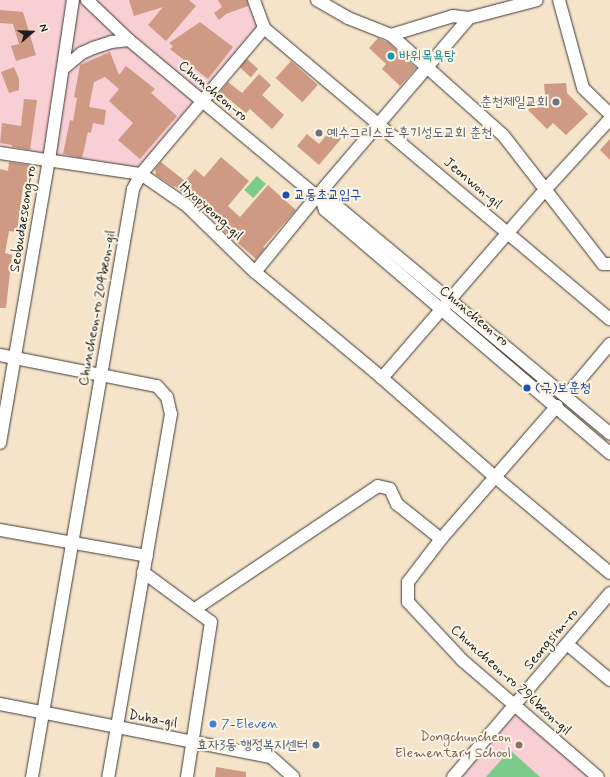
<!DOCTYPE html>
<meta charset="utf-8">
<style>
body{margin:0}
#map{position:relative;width:610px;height:777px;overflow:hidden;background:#f6e4ca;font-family:Mynerve,"Poor Story",sans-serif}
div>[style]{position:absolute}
.built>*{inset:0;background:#f7cfd5}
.green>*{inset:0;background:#7ccb8b;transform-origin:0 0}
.building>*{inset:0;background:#cf9a84;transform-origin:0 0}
.roads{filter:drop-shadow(0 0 1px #3d3a36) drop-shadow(0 0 1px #3d3a36)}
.minor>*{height:12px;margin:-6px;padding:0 6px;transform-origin:6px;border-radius:6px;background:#fff}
.dots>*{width:11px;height:11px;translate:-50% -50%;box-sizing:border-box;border:2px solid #fcf5e5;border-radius:50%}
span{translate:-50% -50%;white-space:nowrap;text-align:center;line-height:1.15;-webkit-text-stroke:4px #fcf5e5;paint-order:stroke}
.culture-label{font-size:14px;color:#0d838f}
.left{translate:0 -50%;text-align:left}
.street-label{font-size:14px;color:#1c1c1c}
.worship-label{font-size:14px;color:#5b616d}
.right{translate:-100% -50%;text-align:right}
.transit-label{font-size:14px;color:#164399}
.shop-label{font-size:14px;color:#366cbe}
.education-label{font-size:14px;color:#785e54}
.service-label{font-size:14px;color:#4e5e75}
.north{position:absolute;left:12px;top:12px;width:40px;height:40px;-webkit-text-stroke:3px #fcf5e5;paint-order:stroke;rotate:70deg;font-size:11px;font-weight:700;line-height:16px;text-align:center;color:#1c1c1c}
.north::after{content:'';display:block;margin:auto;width:14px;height:18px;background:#1c1c1c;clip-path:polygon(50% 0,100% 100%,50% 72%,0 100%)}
</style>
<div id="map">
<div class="built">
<i style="clip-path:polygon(0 0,250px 0,261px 28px,141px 170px,0 145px)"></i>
<i style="clip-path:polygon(514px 712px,588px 777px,461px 777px)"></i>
</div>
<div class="green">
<i style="left:257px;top:176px;width:12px;height:19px;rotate:42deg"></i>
<i style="clip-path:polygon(510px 750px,540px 777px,486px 777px)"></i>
</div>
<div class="building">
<i style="clip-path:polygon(129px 0,189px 0,196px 6px,166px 41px,148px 25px,163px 7px,134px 16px)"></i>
<i style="clip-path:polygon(218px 0,247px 0,248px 6px,226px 14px,219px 20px,214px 13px,222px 7px)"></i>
<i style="clip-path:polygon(0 10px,23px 12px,36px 55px,16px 61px,11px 46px,19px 44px,13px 24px,0 23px)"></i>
<i style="clip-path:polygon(200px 22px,233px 47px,208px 79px,170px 49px,173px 46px,169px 43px)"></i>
<i style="clip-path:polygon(378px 38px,389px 43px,416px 68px,400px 86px,382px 69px,386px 64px,369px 48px)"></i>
<i style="clip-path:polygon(110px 52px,119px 75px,126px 66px,155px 89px,151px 93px,177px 116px,140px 159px,118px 140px,133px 123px,109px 101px,119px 89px,105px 77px,94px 82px,89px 107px,106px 110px,104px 125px,93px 123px,91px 133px,88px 132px,82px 158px,63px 154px,70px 120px,73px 121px,77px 98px,74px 97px,80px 65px)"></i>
<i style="left:247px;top:59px;width:15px;height:11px;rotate:42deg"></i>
<i style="left:291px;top:61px;width:36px;height:23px;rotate:42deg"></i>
<i style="clip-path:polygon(14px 67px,19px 79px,19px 90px,9px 93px,1px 72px)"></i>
<i style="clip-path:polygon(259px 74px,271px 85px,262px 95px,284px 115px,272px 129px,250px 109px,246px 113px,220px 92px,228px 82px,242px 93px)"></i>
<i style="clip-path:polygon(566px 83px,567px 93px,588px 114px,566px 135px,553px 123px,547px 129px,528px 110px,545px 94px,544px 84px)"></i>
<i style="clip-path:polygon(24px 99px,37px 100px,30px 150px,12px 147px,12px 145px,0 143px,2px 123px,21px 126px)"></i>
<i style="clip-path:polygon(331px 130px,341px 139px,319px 165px,297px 146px,307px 134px,319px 144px)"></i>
<i style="clip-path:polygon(610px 139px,610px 160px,600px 150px)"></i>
<i style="clip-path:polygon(221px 157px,249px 181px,228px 206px,240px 217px,268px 185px,296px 210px,263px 247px,265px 248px,256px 259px,222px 229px,223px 227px,175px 186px,174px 187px,156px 175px,155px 169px,161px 162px,185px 181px,195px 169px,204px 177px)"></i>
<i style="clip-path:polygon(9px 162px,30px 165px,26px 187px,23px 186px,17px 232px,9px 231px,5px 253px,12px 255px,6px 308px,0 308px,0 169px,8px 171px)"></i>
<i style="clip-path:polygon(216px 767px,246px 772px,246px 777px,215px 777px)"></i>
</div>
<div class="roads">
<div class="minor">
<i style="left:87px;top:0;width:58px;rotate:43.6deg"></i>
<i style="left:129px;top:40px;width:251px;rotate:39.8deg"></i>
<i style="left:322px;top:201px;width:9px;rotate:72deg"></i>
<i style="left:325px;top:210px;width:375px;rotate:40.5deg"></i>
<i style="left:254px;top:0;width:30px;rotate:70deg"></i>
<i style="left:264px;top:28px;width:452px;rotate:40.1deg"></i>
<i style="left:317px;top:0;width:36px;rotate:30deg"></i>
<i style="left:348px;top:18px;width:46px;rotate:21.6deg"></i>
<i style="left:391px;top:35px;width:150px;rotate:41.8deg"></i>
<i style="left:503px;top:135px;width:163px;rotate:52.2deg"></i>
<i style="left:603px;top:264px;width:7px"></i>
<i style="left:559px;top:0;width:91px;rotate:74.7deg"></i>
<i style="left:583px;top:88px;width:37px;rotate:44deg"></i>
<i style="left:391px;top:35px;width:65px;rotate:-17deg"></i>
<i style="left:453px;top:16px;width:16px;rotate:7deg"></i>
<i style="left:64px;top:68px;width:23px;rotate:-40deg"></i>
<i style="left:82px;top:53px;width:12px;rotate:-24deg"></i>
<i style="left:93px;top:48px;width:19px;rotate:-18deg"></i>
<i style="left:111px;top:42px;width:18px;rotate:-6deg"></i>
<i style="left:0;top:153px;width:143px;rotate:8.5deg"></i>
<i style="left:141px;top:174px;width:55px;rotate:34.6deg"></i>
<i style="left:186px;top:205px;width:96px;rotate:44.2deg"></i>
<i style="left:255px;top:272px;width:165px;rotate:39.8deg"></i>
<i style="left:382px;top:378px;width:149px;rotate:41.2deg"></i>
<i style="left:494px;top:476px;width:151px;rotate:39.9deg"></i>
<i style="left:322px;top:201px;width:10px;rotate:6deg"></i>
<i style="left:332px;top:202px;width:362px;rotate:39.8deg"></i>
<i style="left:255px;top:272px;width:98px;rotate:-50.8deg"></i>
<i style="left:317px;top:196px;width:234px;rotate:-49.5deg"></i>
<i style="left:469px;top:18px;width:70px;rotate:-14.8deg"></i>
<i style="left:0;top:355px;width:160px;rotate:11.2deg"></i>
<i style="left:157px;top:386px;width:15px;rotate:48deg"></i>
<i style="left:167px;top:397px;width:17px;rotate:77deg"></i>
<i style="left:171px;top:414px;width:368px;rotate:99.8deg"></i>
<i style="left:382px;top:378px;width:249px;rotate:-49.1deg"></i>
<i style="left:545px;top:190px;width:96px;rotate:-47.5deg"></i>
<i style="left:566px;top:396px;width:68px;rotate:-49.8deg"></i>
<i style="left:557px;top:406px;width:176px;rotate:131.1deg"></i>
<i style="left:441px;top:539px;width:54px;rotate:127.5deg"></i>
<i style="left:408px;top:582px;width:20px;rotate:90deg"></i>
<i style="left:408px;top:602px;width:79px;rotate:47deg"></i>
<i style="left:462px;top:660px;width:179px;rotate:40.7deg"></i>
<i style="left:0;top:443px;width:287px;rotate:-80.2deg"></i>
<i style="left:49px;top:160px;width:162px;rotate:-81.5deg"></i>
<i style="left:0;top:530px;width:149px;rotate:10deg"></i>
<i style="left:143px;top:572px;width:84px;rotate:36.3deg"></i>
<i style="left:211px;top:622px;width:157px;rotate:98.8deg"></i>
<i style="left:195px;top:609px;width:220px;rotate:-33.9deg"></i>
<i style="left:378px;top:486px;width:12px;rotate:14deg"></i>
<i style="left:390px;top:489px;width:17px;rotate:65deg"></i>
<i style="left:397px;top:504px;width:56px;rotate:38.5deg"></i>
<i style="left:567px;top:644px;width:56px;rotate:39.9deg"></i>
<i style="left:0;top:704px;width:276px;rotate:11.1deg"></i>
<i style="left:271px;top:757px;width:30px;rotate:42deg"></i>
<i style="left:32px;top:777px;width:597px;rotate:-80.25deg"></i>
<i style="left:133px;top:189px;width:17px;rotate:-62deg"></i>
<i style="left:141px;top:174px;width:191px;rotate:-49.9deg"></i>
<i style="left:453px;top:777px;width:242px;rotate:-49.5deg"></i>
</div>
</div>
<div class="dots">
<i style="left:391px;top:56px;background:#0f9aa8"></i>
<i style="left:556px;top:102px;background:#6b7280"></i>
<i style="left:319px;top:133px;background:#6b7280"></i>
<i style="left:286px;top:195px;background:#1a4fb4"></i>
<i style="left:527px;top:388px;background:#1a4fb4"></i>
<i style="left:213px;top:724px;background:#3f7fe0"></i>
<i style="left:316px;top:745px;background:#5c6f8a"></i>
<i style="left:519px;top:745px;background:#8d6e63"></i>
</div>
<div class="culture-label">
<span class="left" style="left:399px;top:56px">바위목욕탕</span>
</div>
<div class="street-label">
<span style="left:213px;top:91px;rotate:40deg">Chuncheon-ro</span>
<span style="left:473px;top:183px;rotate:40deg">Jeonwon-gil</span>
<span style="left:211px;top:211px;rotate:42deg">Hyopyeong-gil</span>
<span style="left:23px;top:219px;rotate:-81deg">Seobudaeseong-ro</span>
<span style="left:97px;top:308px;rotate:-80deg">Chuncheon-ro 204beon-gil</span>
<span style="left:474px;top:316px;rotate:40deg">Chuncheon-ro</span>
<span style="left:551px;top:639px;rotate:-50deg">Seongsim-ro</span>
<span style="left:511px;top:680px;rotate:42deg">Chuncheon-ro 296beon-gil</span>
<span style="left:153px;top:719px;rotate:10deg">Duha-gil</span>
</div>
<div class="worship-label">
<span class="right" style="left:548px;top:102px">춘천제일교회</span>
<span class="left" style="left:327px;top:133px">예수그리스도 후기성도교회 춘천</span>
</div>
<div class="transit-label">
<span class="left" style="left:294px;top:195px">교동초교입구</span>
<span class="left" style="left:535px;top:388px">(구)보훈청</span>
</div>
<div class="shop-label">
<span class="left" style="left:221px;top:724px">7-Eleven</span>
</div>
<div class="education-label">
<span class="right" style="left:511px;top:745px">Dongchuncheon<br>Elementary School</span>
</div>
<div class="service-label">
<span class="right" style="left:308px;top:745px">효자3동 행정복지센터</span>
</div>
<div class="north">N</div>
</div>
